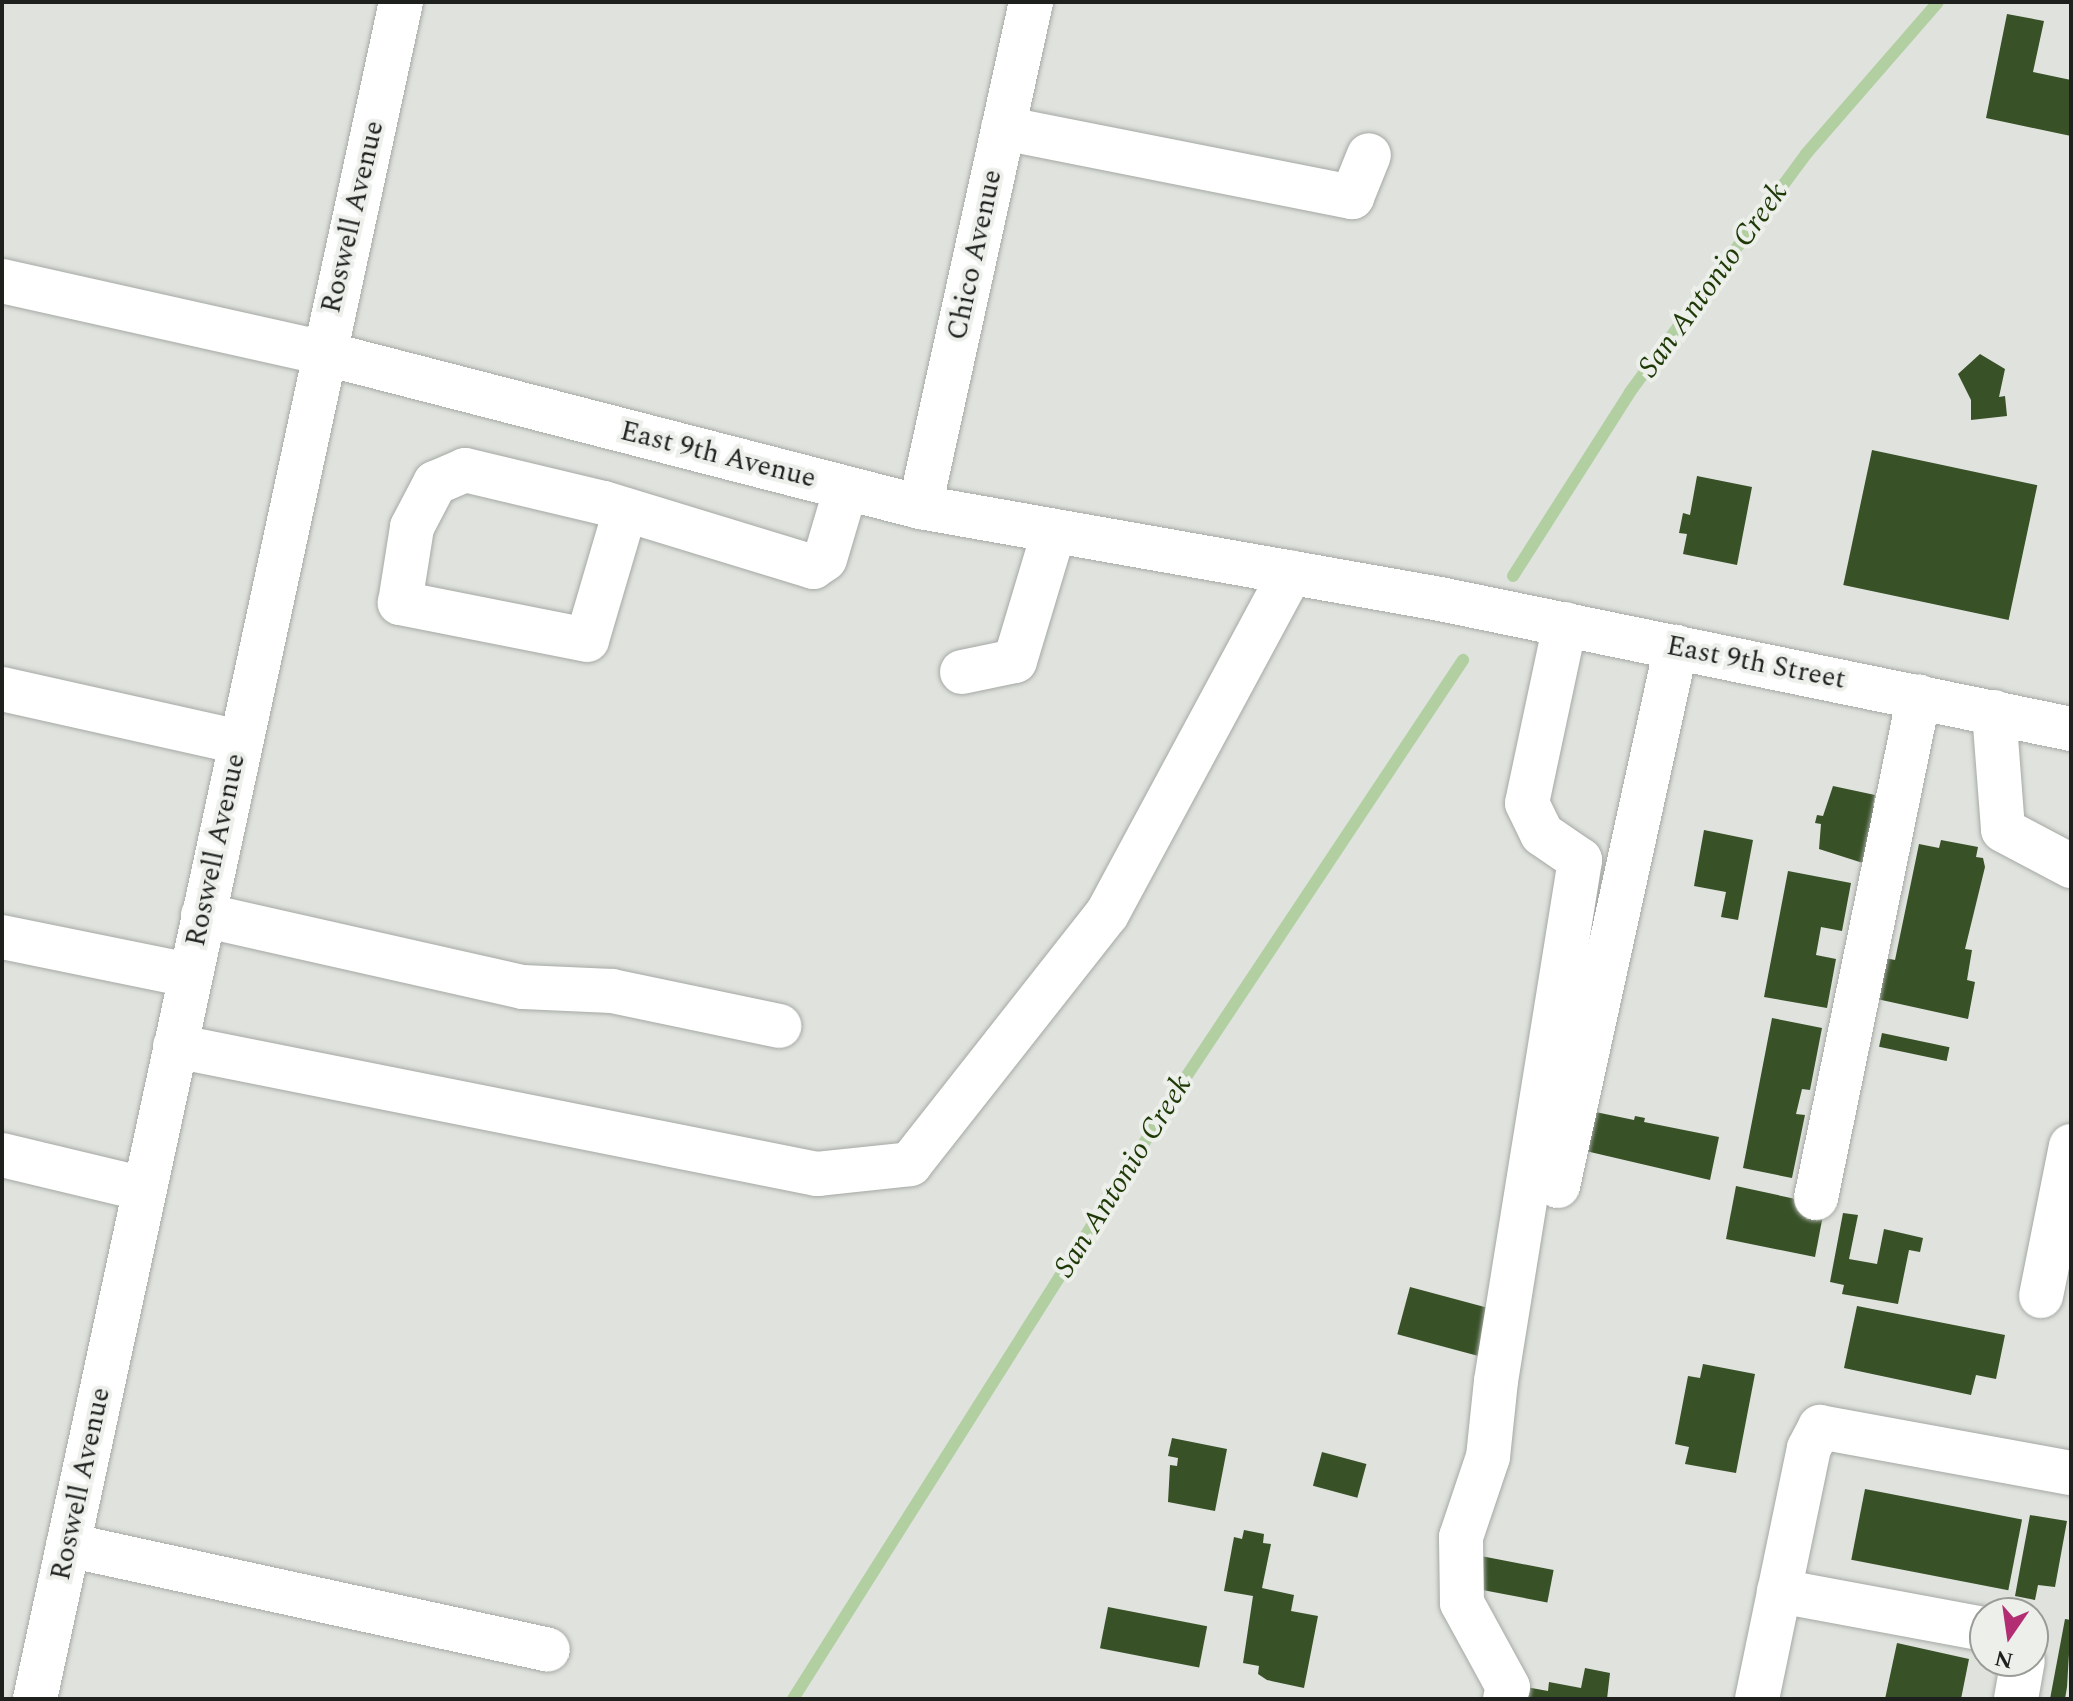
<!DOCTYPE html>
<style>
body{margin:0}
#map{position:relative;width:2073px;height:1701px;overflow:hidden;background:#dfe2dd;font-family:Spectral,serif}
div>[style]{position:absolute}
.stream>*{height:12px;margin:-6px;padding:0 6px;transform-origin:6px;border-radius:6px;background:#b1cfa0}
.building>*{inset:0;background:#385127;transform-origin:0 0}
.roads{filter:drop-shadow(0 0 2px #a5a9a4) drop-shadow(0 0 2px #a5a9a4)}
.minor>*{height:44px;margin:-22px;padding:0 22px;transform-origin:22px;border-radius:22px;background:#fff}
span{translate:-50% -50%;white-space:nowrap;text-align:center;line-height:1.15;-webkit-text-stroke:8px #ecefea;paint-order:stroke}
.street-label{font-size:28px;color:#1e201e}
.water-label{font-size:30px;color:#1e3906;font-style:italic}
.frame{position:absolute;inset:0;border:4px solid #1e201e;pointer-events:none}
.north{position:absolute;left:1969px;top:1597px;width:80px;height:80px;box-sizing:border-box;background:#ecefea;border:2px solid #9a9c98;border-radius:50%;rotate:193deg;font-size:22px;font-weight:700;line-height:32px;text-align:center;color:#1e201e}
.north::after{content:'';display:block;margin:auto;width:28px;height:36px;background:#b32d72;clip-path:polygon(50% 0,100% 100%,50% 72%,0 100%)}
</style>
<div id="map">
<div class="stream">
<i style="left:1513px;top:576px;width:218px;rotate:-57.5deg"></i>
<i style="left:1630px;top:392px;width:296px;rotate:-53.5deg"></i>
<i style="left:1806px;top:154px;width:201px;rotate:-49deg"></i>
<i style="left:793px;top:1699px;width:729px;rotate:-57.73deg"></i>
<i style="left:1182px;top:1083px;width:508px;rotate:-56.4deg"></i>
</div>
<div class="building">
<i style="clip-path:polygon(2007px 14px,2044px 21px,2033px 72px,2071px 80px,2071px 136px,1986px 118px)"></i>
<i style="clip-path:polygon(1980px 354px,2005px 369px,1999px 397px,2005px 396px,2007px 416px,1971px 420px,1971px 400px,1958px 374px)"></i>
<i style="left:1872px;top:450px;width:169px;height:138px;rotate:12deg"></i>
<i style="clip-path:polygon(1697px 476px,1752px 487px,1737px 565px,1683px 554px,1687px 534px,1679px 533px,1683px 513px,1690px 515px)"></i>
<i style="clip-path:polygon(1833px 786px,1875px 795px,1873px 806px,1878px 807px,1866px 864px,1819px 849px,1821px 824px,1815px 823px,1817px 815px,1823px 816px)"></i>
<i style="clip-path:polygon(1704px 830px,1753px 840px,1738px 920px,1721px 917px,1726px 892px,1694px 886px)"></i>
<i style="clip-path:polygon(1941px 840px,1978px 847px,1976px 857px,1983px 858px,1985px 867px,1965px 949px,1972px 950px,1967px 980px,1975px 982px,1968px 1019px,1877px 999px,1885px 958px,1895px 960px,1919px 844px,1939px 848px)"></i>
<i style="clip-path:polygon(1788px 871px,1851px 883px,1842px 931px,1821px 927px,1816px 955px,1836px 959px,1827px 1008px,1764px 997px)"></i>
<i style="clip-path:polygon(1772px 1018px,1822px 1028px,1810px 1090px,1802px 1089px,1796px 1114px,1805px 1115px,1792px 1178px,1743px 1168px)"></i>
<i style="left:1882px;top:1033px;width:69px;height:14px;rotate:12deg"></i>
<i style="clip-path:polygon(1581px 1109px,1634px 1120px,1635px 1116px,1645px 1118px,1644px 1122px,1719px 1137px,1710px 1180px,1573px 1148px)"></i>
<i style="clip-path:polygon(1736px 1186px,1805px 1201px,1823px 1215px,1815px 1257px,1726px 1239px)"></i>
<i style="clip-path:polygon(1843px 1213px,1858px 1215px,1849px 1259px,1877px 1264px,1884px 1229px,1923px 1238px,1920px 1252px,1909px 1250px,1898px 1304px,1842px 1294px,1844px 1285px,1830px 1282px)"></i>
<i style="left:1410px;top:1287px;width:83px;height:49px;rotate:15deg"></i>
<i style="clip-path:polygon(1857px 1306px,2005px 1335px,1996px 1379px,1976px 1375px,1971px 1395px,1844px 1368px)"></i>
<i style="clip-path:polygon(1703px 1364px,1755px 1374px,1736px 1473px,1685px 1464px,1689px 1447px,1675px 1444px,1688px 1376px,1700px 1378px)"></i>
<i style="clip-path:polygon(1172px 1438px,1227px 1449px,1215px 1511px,1168px 1502px,1170px 1465px,1177px 1466px,1178px 1458px,1168px 1456px)"></i>
<i style="left:1322px;top:1452px;width:46px;height:35px;rotate:15deg"></i>
<i style="left:1865px;top:1489px;width:160px;height:72px;rotate:11deg"></i>
<i style="clip-path:polygon(2030px 1515px,2067px 1521px,2055px 1587px,2038px 1585px,2035px 1600px,2015px 1596px)"></i>
<i style="clip-path:polygon(1244px 1530px,1264px 1534px,1263px 1543px,1271px 1544px,1262px 1588px,1294px 1595px,1291px 1611px,1318px 1616px,1304px 1688px,1267px 1680px,1258px 1674px,1259px 1666px,1243px 1663px,1253px 1596px,1224px 1591px,1234px 1537px,1242px 1539px)"></i>
<i style="left:1481px;top:1556px;width:74px;height:33px;rotate:11deg"></i>
<i style="left:1108px;top:1607px;width:101px;height:42px;rotate:11deg"></i>
<i style="clip-path:polygon(2065px 1619px,2071px 1620px,2067px 1687px,2065px 1699px,2050px 1699px)"></i>
<i style="clip-path:polygon(1897px 1643px,1969px 1659px,1961px 1699px,1885px 1699px)"></i>
<i style="clip-path:polygon(1585px 1668px,1610px 1673px,1607px 1699px,1523px 1699px,1526px 1687px,1548px 1691px,1549px 1682px,1581px 1688px)"></i>
</div>
<div class="roads">
<div class="minor">
<i style="left:1003px;top:128px;width:356px;rotate:11.2deg"></i>
<i style="left:1352px;top:197px;width:45px;rotate:-68deg"></i>
<i style="left:2px;top:281px;width:329px;rotate:12.6deg"></i>
<i style="left:323px;top:353px;width:617px;rotate:14.46deg"></i>
<i style="left:920px;top:507px;width:528px;rotate:10.03deg"></i>
<i style="left:1440px;top:599px;width:644px;rotate:11.64deg"></i>
<i style="left:920px;top:507px;width:517px;rotate:-77.6deg"></i>
<i style="left:625px;top:511px;width:134px;rotate:106.4deg"></i>
<i style="left:587px;top:640px;width:191px;rotate:-168.8deg"></i>
<i style="left:400px;top:603px;width:77px;rotate:-81deg"></i>
<i style="left:412px;top:527px;width:50px;rotate:-62.4deg"></i>
<i style="left:435px;top:483px;width:33px;rotate:-23deg"></i>
<i style="left:465px;top:470px;width:143px;rotate:13.4deg"></i>
<i style="left:604px;top:503px;width:219px;rotate:17deg"></i>
<i style="left:813px;top:567px;width:14px;rotate:-34deg"></i>
<i style="left:825px;top:559px;width:74px;rotate:-73.5deg"></i>
<i style="left:962px;top:672px;width:54px;rotate:-11.7deg"></i>
<i style="left:1015px;top:661px;width:136px;rotate:-73.3deg"></i>
<i style="left:2px;top:689px;width:243px;rotate:12.6deg"></i>
<i style="left:1994px;top:712px;width:118px;rotate:85.6deg"></i>
<i style="left:2003px;top:830px;width:77px;rotate:27.9deg"></i>
<i style="left:203px;top:915px;width:328px;rotate:12.7deg"></i>
<i style="left:523px;top:987px;width:89px;rotate:2.6deg"></i>
<i style="left:612px;top:991px;width:171px;rotate:11.8deg"></i>
<i style="left:2px;top:937px;width:191px;rotate:11.5deg"></i>
<i style="left:175px;top:1046px;width:655px;rotate:11.28deg"></i>
<i style="left:817px;top:1174px;width:94px;rotate:-6.1deg"></i>
<i style="left:910px;top:1164px;width:318px;rotate:-51.8deg"></i>
<i style="left:1107px;top:914px;width:388px;rotate:-61.7deg"></i>
<i style="left:2px;top:1155px;width:146px;rotate:13.5deg"></i>
<i style="left:1558px;top:1186px;width:552px;rotate:-77.65deg"></i>
<i style="left:1816px;top:1198px;width:512px;rotate:-78.41deg"></i>
<i style="left:2041px;top:1296px;width:153px;rotate:-78.7deg"></i>
<i style="left:68px;top:1545px;width:491px;rotate:12.3deg"></i>
<i style="left:1779px;top:1591px;width:209px;rotate:10.5deg"></i>
<i style="left:35px;top:1699px;width:1736px;rotate:-77.83deg"></i>
<i style="left:1505px;top:1699px;width:12px;rotate:-76deg"></i>
<i style="left:1508px;top:1687px;width:96px;rotate:-118.7deg"></i>
<i style="left:1462px;top:1603px;width:66px;rotate:-90.9deg"></i>
<i style="left:1461px;top:1537px;width:84px;rotate:-71.4deg"></i>
<i style="left:1488px;top:1457px;width:76px;rotate:-84deg"></i>
<i style="left:1496px;top:1381px;width:528px;rotate:-80.84deg"></i>
<i style="left:1580px;top:860px;width:46px;rotate:-145.6deg"></i>
<i style="left:1542px;top:834px;width:34px;rotate:-116deg"></i>
<i style="left:1527px;top:803px;width:183px;rotate:-78deg"></i>
<i style="left:1757px;top:1699px;width:256px;rotate:-78.3deg"></i>
<i style="left:1809px;top:1448px;width:24px;rotate:-62deg"></i>
<i style="left:1820px;top:1427px;width:255px;rotate:10.4deg"></i>
<i style="left:2016px;top:1699px;width:39px;rotate:-80deg"></i>
</div>
</div>
<div class="street-label">
<span style="left:353px;top:217px;rotate:-77deg">Roswell Avenue</span>
<span style="left:975px;top:255px;rotate:-78deg">Chico Avenue</span>
<span style="left:718px;top:455px;rotate:14deg">East 9th Avenue</span>
<span style="left:1756px;top:663px;rotate:11deg">East 9th Street</span>
<span style="left:216px;top:850px;rotate:-78deg">Roswell Avenue</span>
<span style="left:81px;top:1484px;rotate:-78deg">Roswell Avenue</span>
</div>
<div class="water-label">
<span style="left:1713px;top:280px;rotate:-54deg">San Antonio Creek</span>
<span style="left:1123px;top:1176px;rotate:-58deg">San Antonio Creek</span>
</div>
<div class="frame"></div>
<div class="north">N</div>
</div>
